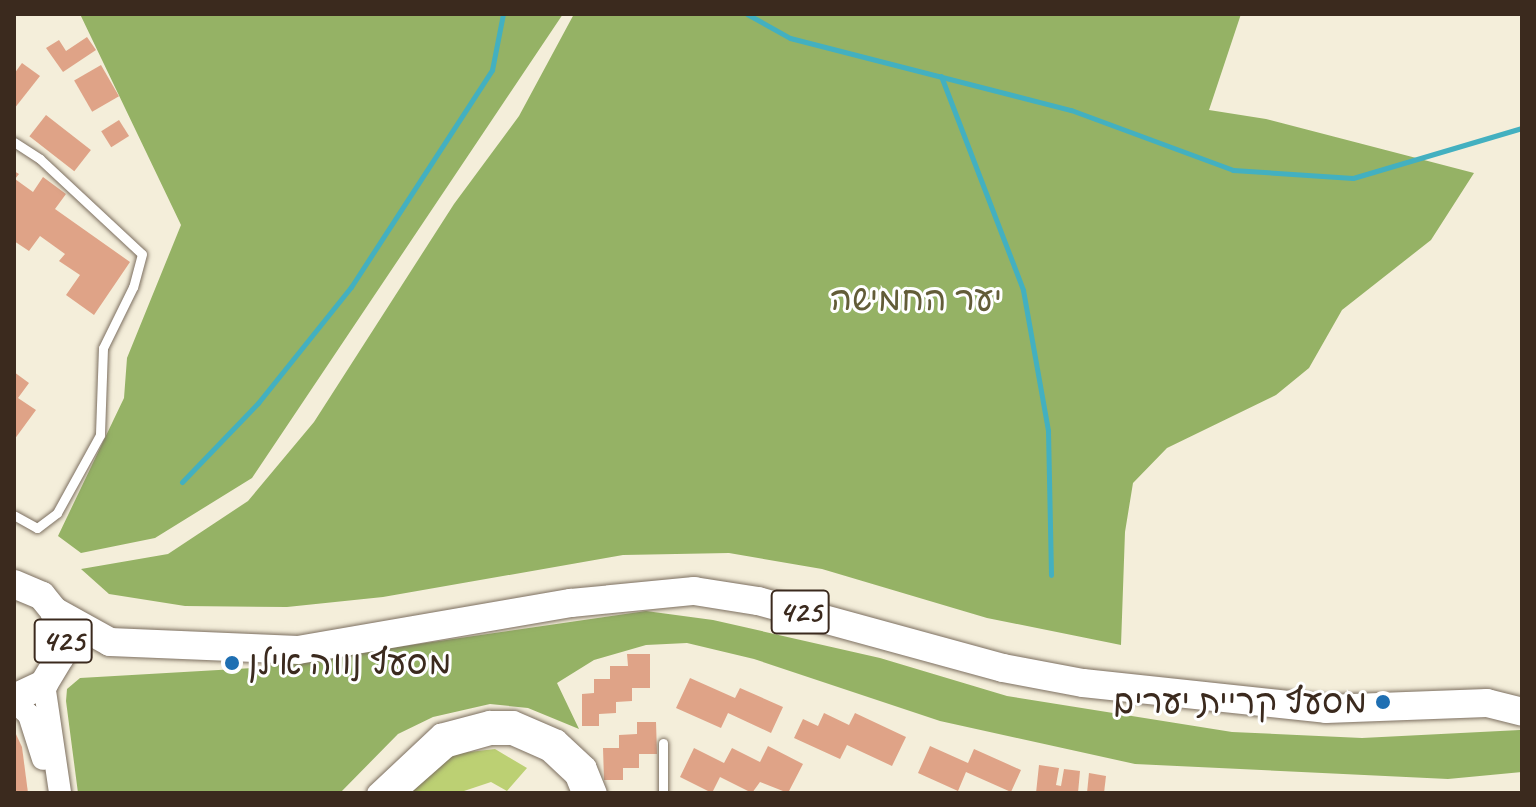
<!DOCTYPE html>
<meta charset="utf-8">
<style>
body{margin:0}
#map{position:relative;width:1536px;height:807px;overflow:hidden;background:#f4eeda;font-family:Caveat,"Playpen Sans Hebrew",sans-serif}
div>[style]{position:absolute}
.green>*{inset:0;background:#bcd073}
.forest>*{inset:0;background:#95b265}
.stream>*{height:5px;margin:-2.5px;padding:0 2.5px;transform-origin:2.5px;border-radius:2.5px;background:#43b0c0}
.building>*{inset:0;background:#dfa387;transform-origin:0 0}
.roads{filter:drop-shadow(0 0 2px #7c6f60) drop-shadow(0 0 2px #7c6f60)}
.service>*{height:9px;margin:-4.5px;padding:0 4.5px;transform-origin:4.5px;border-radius:4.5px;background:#fff}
.minor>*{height:18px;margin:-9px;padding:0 9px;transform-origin:9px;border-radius:9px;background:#fff}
.tertiary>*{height:22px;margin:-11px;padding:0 11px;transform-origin:11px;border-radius:11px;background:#fff}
.primary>*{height:28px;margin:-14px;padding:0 14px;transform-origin:14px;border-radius:14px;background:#fff}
.dots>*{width:22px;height:22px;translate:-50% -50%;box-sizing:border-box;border:4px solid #fff;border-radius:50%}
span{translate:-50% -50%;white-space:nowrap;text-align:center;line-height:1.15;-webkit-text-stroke:6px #fff;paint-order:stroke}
.shield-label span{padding:2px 6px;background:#fff;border:2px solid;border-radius:6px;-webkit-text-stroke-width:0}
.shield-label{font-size:32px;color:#3b2a1e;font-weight:700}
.park-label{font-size:34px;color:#625c38}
.poi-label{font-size:34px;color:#3b2a1e}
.left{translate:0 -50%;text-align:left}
.right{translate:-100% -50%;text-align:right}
.frame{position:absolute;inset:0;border:16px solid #3b2a1e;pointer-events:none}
</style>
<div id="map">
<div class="green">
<i style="clip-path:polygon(495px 749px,527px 768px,507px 791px,491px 782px,458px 793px,409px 793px,452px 754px)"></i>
</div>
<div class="forest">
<i style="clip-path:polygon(80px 14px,563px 14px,252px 478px,155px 538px,81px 553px,58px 536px,124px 398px,127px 358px,181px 225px)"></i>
<i style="clip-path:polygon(574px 14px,1241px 14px,1209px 110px,1266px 119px,1474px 173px,1431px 240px,1342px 310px,1309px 368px,1276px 395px,1167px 448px,1133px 483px,1125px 532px,1121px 645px,987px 618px,822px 569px,729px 553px,623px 555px,383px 597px,287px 607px,185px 606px,109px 594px,81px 569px,168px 554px,248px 501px,314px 422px,454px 204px,519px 116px)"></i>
<i style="clip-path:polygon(646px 611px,713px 620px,880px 658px,1007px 696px,1232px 732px,1362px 738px,1520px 730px,1522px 772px,1448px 779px,1135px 764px,940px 721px,754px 659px,687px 643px,646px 645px,594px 660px,557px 683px,579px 729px,528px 708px,490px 704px,433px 717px,398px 734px,340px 793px,78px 793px,66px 701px,67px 689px,80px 678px,253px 668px)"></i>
</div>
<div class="stream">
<i style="left:747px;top:14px;width:49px;rotate:29.2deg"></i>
<i style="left:790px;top:38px;width:290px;rotate:14.4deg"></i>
<i style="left:1071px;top:110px;width:173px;rotate:20.3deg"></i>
<i style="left:1233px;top:170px;width:120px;rotate:3.8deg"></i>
<i style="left:1353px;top:178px;width:176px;rotate:-16.5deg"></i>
<i style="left:941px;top:76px;width:229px;rotate:69deg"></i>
<i style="left:1023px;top:290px;width:143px;rotate:79.9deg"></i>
<i style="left:1048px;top:431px;width:144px;rotate:88.8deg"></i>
<i style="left:182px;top:482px;width:110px;rotate:-46.1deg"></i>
<i style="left:258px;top:403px;width:149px;rotate:-51.3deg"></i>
<i style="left:351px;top:287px;width:259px;rotate:-57deg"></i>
<i style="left:492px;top:70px;width:57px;rotate:-78.9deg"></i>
</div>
<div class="building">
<i style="clip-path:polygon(87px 37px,96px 50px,63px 72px,46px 48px,59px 40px,66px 51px)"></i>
<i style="clip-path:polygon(22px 63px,40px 76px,14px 109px,14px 74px)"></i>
<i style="left:101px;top:65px;width:36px;height:31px;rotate:60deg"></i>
<i style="left:46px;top:115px;width:57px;height:27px;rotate:38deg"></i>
<i style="left:119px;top:120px;width:19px;height:21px;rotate:58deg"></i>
<i style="clip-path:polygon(14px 171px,19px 174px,15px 179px,33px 192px,43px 177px,66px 194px,55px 209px,130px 262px,94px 315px,66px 295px,80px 275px,59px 261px,65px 254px,40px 236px,29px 251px,14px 241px)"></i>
<i style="clip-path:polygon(14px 372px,29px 383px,18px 398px,36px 410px,14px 440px)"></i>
<i style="clip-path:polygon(627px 654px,650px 654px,650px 688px,632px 688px,632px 701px,616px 702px,616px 713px,599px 714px,599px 726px,582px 726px,582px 694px,594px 693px,594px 679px,610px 679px,610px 666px,628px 666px)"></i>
<i style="clip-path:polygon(690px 678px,735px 698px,740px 688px,783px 707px,771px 733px,728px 713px,721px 728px,676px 708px)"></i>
<i style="clip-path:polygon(824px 713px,849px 725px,855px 713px,906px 737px,892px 766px,847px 745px,840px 759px,794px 738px,803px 719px,818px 726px)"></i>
<i style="clip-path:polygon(637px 722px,656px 722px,657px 754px,639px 754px,639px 768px,623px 768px,623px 780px,604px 780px,603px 748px,619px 748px,619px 735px,637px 734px)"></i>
<i style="clip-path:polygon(14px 730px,22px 747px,28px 793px,14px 793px)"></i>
<i style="clip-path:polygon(768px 746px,803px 764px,788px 793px,760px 782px,752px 793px,720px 777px,712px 793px,680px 777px,694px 748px,724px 763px,732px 748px,760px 762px)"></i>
<i style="clip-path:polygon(930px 746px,968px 763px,974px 749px,1021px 770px,1011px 792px,966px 772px,958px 791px,918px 773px)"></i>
<i style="clip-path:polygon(1039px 765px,1059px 768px,1056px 785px,1061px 786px,1064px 769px,1080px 771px,1078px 793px,1036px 793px)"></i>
<i style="clip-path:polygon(1089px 773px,1106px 776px,1104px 793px,1087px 793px)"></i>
</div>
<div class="roads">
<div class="service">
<i style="left:14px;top:142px;width:31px;rotate:33deg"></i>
<i style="left:40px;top:159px;width:139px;rotate:43deg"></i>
<i style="left:142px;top:254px;width:34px;rotate:105deg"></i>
<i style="left:133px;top:287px;width:68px;rotate:116.2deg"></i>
<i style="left:103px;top:348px;width:87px;rotate:92deg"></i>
<i style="left:100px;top:435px;width:89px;rotate:118.9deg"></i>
<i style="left:57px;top:513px;width:25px;rotate:143deg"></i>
<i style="left:37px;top:528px;width:26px;rotate:-151deg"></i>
<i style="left:663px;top:743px;width:50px;rotate:90deg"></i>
</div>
<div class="minor">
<i style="left:376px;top:793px;width:88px;rotate:-43.2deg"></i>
<i style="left:440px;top:733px;width:51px;rotate:-14.9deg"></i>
<i style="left:489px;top:720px;width:25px"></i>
<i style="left:514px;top:720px;width:48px;rotate:23.4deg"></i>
<i style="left:558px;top:739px;width:40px;rotate:43deg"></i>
<i style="left:587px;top:766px;width:29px;rotate:68deg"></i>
<i style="left:397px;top:793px;width:68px;rotate:-41.4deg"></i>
<i style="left:448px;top:748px;width:45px;rotate:-15.6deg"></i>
<i style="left:491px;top:736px;width:21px"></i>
<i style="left:512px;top:736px;width:39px;rotate:24deg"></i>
<i style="left:548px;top:752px;width:35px;rotate:43deg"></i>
<i style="left:574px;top:776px;width:18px;rotate:68deg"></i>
</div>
<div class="tertiary">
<i style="left:44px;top:684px;width:110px;rotate:81.6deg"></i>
<i style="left:14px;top:701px;width:21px;rotate:43deg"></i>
<i style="left:29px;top:715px;width:46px;rotate:72.3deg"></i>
</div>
<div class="primary">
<i style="left:14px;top:584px;width:30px;rotate:23deg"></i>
<i style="left:42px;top:596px;width:19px;rotate:51deg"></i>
<i style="left:54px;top:611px;width:32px;rotate:74deg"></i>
<i style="left:63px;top:642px;width:15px;rotate:101deg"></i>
<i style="left:60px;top:657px;width:31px;rotate:121deg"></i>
<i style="left:44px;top:684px;width:33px;rotate:155deg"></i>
<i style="left:54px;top:611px;width:64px;rotate:29deg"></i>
<i style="left:110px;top:642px;width:188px;rotate:2.4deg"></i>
<i style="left:298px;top:650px;width:277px;rotate:-9.8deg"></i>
<i style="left:571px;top:603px;width:124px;rotate:-5.6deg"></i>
<i style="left:694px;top:591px;width:65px;rotate:8.9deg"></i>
<i style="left:758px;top:601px;width:254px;rotate:15.3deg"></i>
<i style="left:1003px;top:668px;width:81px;rotate:10.6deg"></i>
<i style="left:1083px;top:683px;width:244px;rotate:6.1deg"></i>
<i style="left:1326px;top:709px;width:161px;rotate:-2.1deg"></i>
<i style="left:1487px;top:703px;width:36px;rotate:14deg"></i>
</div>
</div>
<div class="dots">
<i style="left:232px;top:663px;background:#1f6fb2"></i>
<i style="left:1383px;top:702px;background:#1f6fb2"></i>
</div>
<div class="shield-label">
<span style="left:800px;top:612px">425</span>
<span style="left:63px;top:641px">425</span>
</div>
<div class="park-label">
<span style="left:916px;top:299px">יער החמישה</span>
</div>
<div class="poi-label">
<span class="left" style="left:248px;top:663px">מסעף נווה אילן</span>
<span class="right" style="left:1367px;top:702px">מסעף קריית יערים</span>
</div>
<div class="frame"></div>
</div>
